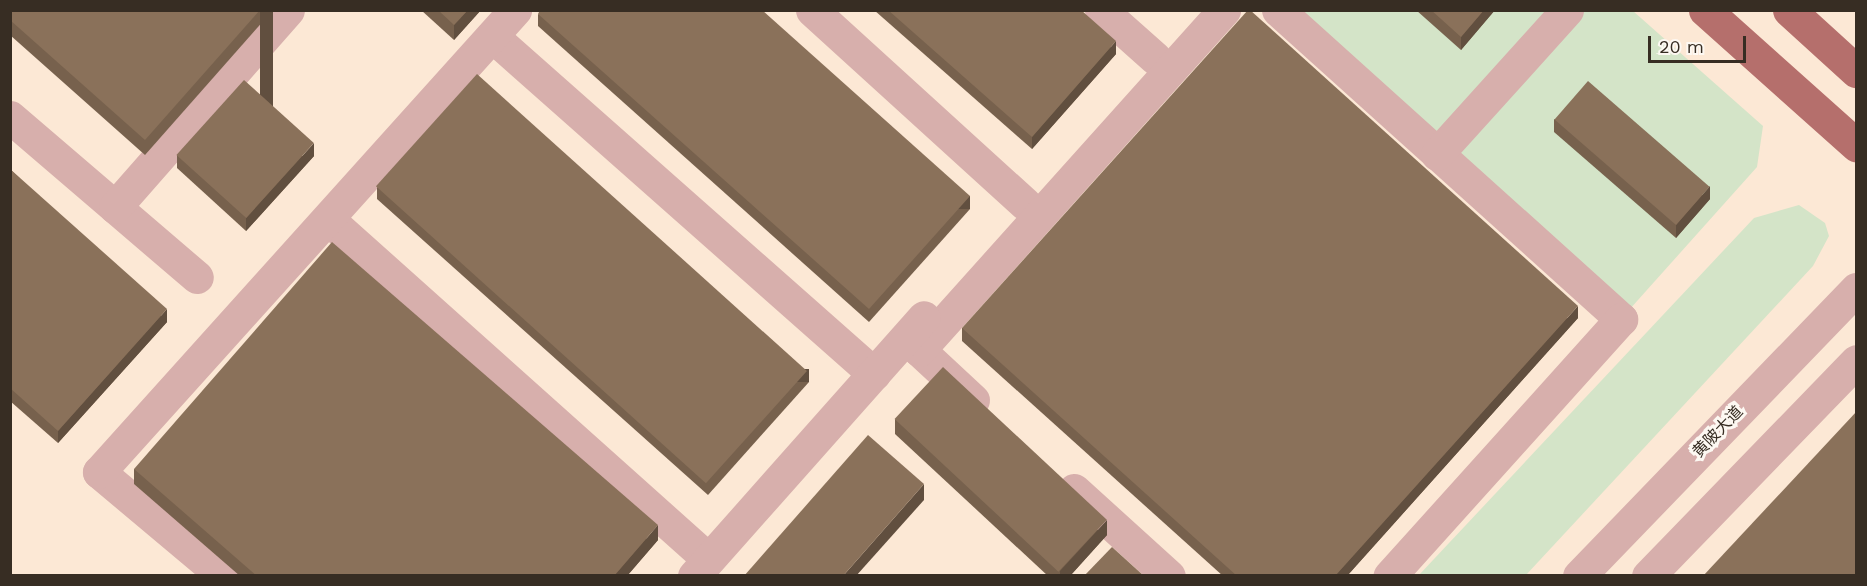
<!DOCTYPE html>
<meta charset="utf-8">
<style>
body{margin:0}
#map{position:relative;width:1867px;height:586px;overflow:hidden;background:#fdf8f2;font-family:"Work Sans","Noto Sans SC",sans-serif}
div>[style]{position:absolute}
.built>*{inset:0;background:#fce8d5;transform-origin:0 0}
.green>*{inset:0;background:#d4e4c8}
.minor>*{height:33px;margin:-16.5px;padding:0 16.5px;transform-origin:16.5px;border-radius:16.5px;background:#d7afac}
.major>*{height:33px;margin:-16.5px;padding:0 16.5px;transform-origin:16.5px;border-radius:16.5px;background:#b56f6c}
.wall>*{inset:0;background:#77614d}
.shaded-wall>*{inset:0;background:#614f3f;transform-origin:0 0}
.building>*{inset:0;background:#8a715a;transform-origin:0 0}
span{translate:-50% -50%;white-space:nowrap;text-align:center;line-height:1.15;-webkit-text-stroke:6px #fdf8f2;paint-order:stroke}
.street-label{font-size:16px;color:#372d23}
.frame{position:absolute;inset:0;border:12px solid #372d23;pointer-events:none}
.scale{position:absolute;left:1648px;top:36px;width:98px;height:27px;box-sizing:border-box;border:3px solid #372d23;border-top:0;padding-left:8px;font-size:18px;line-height:21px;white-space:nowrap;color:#372d23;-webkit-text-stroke:4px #fdf8f2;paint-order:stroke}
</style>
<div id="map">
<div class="built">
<i style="left:11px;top:11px;width:1845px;height:564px"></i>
</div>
<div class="green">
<i style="clip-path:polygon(1278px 11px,1633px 11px,1763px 126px,1757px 167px,1621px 319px)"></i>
<i style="clip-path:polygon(1799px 205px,1825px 223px,1829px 236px,1813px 266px,1526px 575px,1419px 575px,1754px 218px)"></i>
</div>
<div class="minor">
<i style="left:812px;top:10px;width:288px;rotate:42.3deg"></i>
<i style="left:1101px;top:10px;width:72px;rotate:41.6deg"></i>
<i style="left:1278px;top:10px;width:462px;rotate:42deg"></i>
<i style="left:1621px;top:319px;width:346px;rotate:132deg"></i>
<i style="left:492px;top:36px;width:510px;rotate:41.5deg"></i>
<i style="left:10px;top:117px;width:246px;rotate:40.6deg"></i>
<i style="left:1437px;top:154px;width:194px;rotate:-47.9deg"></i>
<i style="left:115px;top:207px;width:262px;rotate:-48.7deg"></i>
<i style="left:328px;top:219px;width:510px;rotate:41.82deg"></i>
<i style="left:973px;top:400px;width:74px;rotate:-137.2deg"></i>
<i style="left:919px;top:350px;width:457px;rotate:-48.1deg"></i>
<i style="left:1074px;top:490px;width:128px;rotate:42.2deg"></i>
<i style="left:223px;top:576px;width:162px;rotate:-140deg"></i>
<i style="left:99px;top:472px;width:622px;rotate:-48deg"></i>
<i style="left:694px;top:576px;width:346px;rotate:-48.4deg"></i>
<i style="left:1579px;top:576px;width:399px;rotate:-46deg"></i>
<i style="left:1648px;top:576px;width:299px;rotate:-45.9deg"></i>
</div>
<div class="major">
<i style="left:1705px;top:10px;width:203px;rotate:41.8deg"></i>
<i style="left:1789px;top:10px;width:91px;rotate:42.3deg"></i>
</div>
<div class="wall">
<i style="clip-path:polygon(10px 10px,273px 10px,145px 155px,10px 35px)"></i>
<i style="clip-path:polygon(421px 10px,481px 10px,454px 40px)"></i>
<i style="clip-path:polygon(874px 10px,1081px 10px,1116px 54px,1032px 149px)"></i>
<i style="clip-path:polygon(1416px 10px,1495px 10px,1461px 50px)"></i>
<i style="clip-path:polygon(538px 14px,970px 209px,869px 322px,538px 26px)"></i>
<i style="clip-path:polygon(1554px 119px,1710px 199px,1676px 238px,1554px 132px)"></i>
<i style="clip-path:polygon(177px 155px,314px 156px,246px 231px,177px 168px)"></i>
<i style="clip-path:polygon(10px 169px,167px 322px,58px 443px,10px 401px)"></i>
<i style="clip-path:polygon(377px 187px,809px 382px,708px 495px,377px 199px)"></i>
<i style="clip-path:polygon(1578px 318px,1347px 576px,1223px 576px,962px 341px,962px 328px)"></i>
<i style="clip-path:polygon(895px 419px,1107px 535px,1070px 576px,1048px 576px,895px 434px)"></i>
<i style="clip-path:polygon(134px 469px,658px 540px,627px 576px,240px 576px,134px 484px)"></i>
</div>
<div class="shaded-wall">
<i style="left:260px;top:10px;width:13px;height:174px"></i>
<i style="clip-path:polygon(468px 10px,481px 10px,454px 40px,454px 25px)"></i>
<i style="clip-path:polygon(1484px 10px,1495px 10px,1461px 50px,1461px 37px)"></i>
<i style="clip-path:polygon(1116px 41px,1116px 54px,1032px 149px,1032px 137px)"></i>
<i style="clip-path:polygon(314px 143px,314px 156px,246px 231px,246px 218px)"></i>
<i style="clip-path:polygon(1710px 186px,1710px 199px,1676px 238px,1676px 225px)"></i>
<i style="left:970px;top:196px;width:13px;height:152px;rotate:90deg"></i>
<i style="clip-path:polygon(1578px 306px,1578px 318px,1347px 576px,1335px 576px)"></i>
<i style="clip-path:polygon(167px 309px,167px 322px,58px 443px,58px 431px)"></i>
<i style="left:809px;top:369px;width:13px;height:152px;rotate:90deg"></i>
<i style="clip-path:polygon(924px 484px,924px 500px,856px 576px,843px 576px)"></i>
<i style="clip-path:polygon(1107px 520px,1107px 535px,1070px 576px,1060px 576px,1060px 571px)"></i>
<i style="clip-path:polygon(658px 525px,658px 540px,627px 576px,614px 576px)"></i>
</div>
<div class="building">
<i style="clip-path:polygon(10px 10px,260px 10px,145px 140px,10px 20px)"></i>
<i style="clip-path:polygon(438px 10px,468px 10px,454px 25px)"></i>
<i style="clip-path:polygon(540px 10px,762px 10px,970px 196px,869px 309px,538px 14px)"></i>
<i style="clip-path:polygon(888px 10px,1081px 10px,1116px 41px,1032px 137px)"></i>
<i style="clip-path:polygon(1248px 10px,1250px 10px,1578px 306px,1335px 576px,1237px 576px,962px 328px)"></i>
<i style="clip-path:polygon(1431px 10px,1484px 10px,1461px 37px)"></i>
<i style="left:477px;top:74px;width:444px;height:151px;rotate:42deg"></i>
<i style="left:244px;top:80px;width:94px;height:101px;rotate:42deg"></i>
<i style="left:1588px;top:81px;width:161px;height:51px;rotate:41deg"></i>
<i style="clip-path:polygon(10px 169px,167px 309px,58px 431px,10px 388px)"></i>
<i style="clip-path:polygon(332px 242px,658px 525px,614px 576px,257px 576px,134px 469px)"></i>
<i style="left:943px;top:367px;width:224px;height:71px;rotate:43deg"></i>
<i style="clip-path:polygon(1857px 411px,1857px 576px,1703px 576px)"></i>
<i style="clip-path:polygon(868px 435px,924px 484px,843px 576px,744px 576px)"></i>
<i style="clip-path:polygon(1112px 547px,1144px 576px,1084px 576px)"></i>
</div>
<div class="street-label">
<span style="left:1718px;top:432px;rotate:-46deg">黄陂大道</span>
</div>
<div class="frame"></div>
<div class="scale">20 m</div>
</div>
